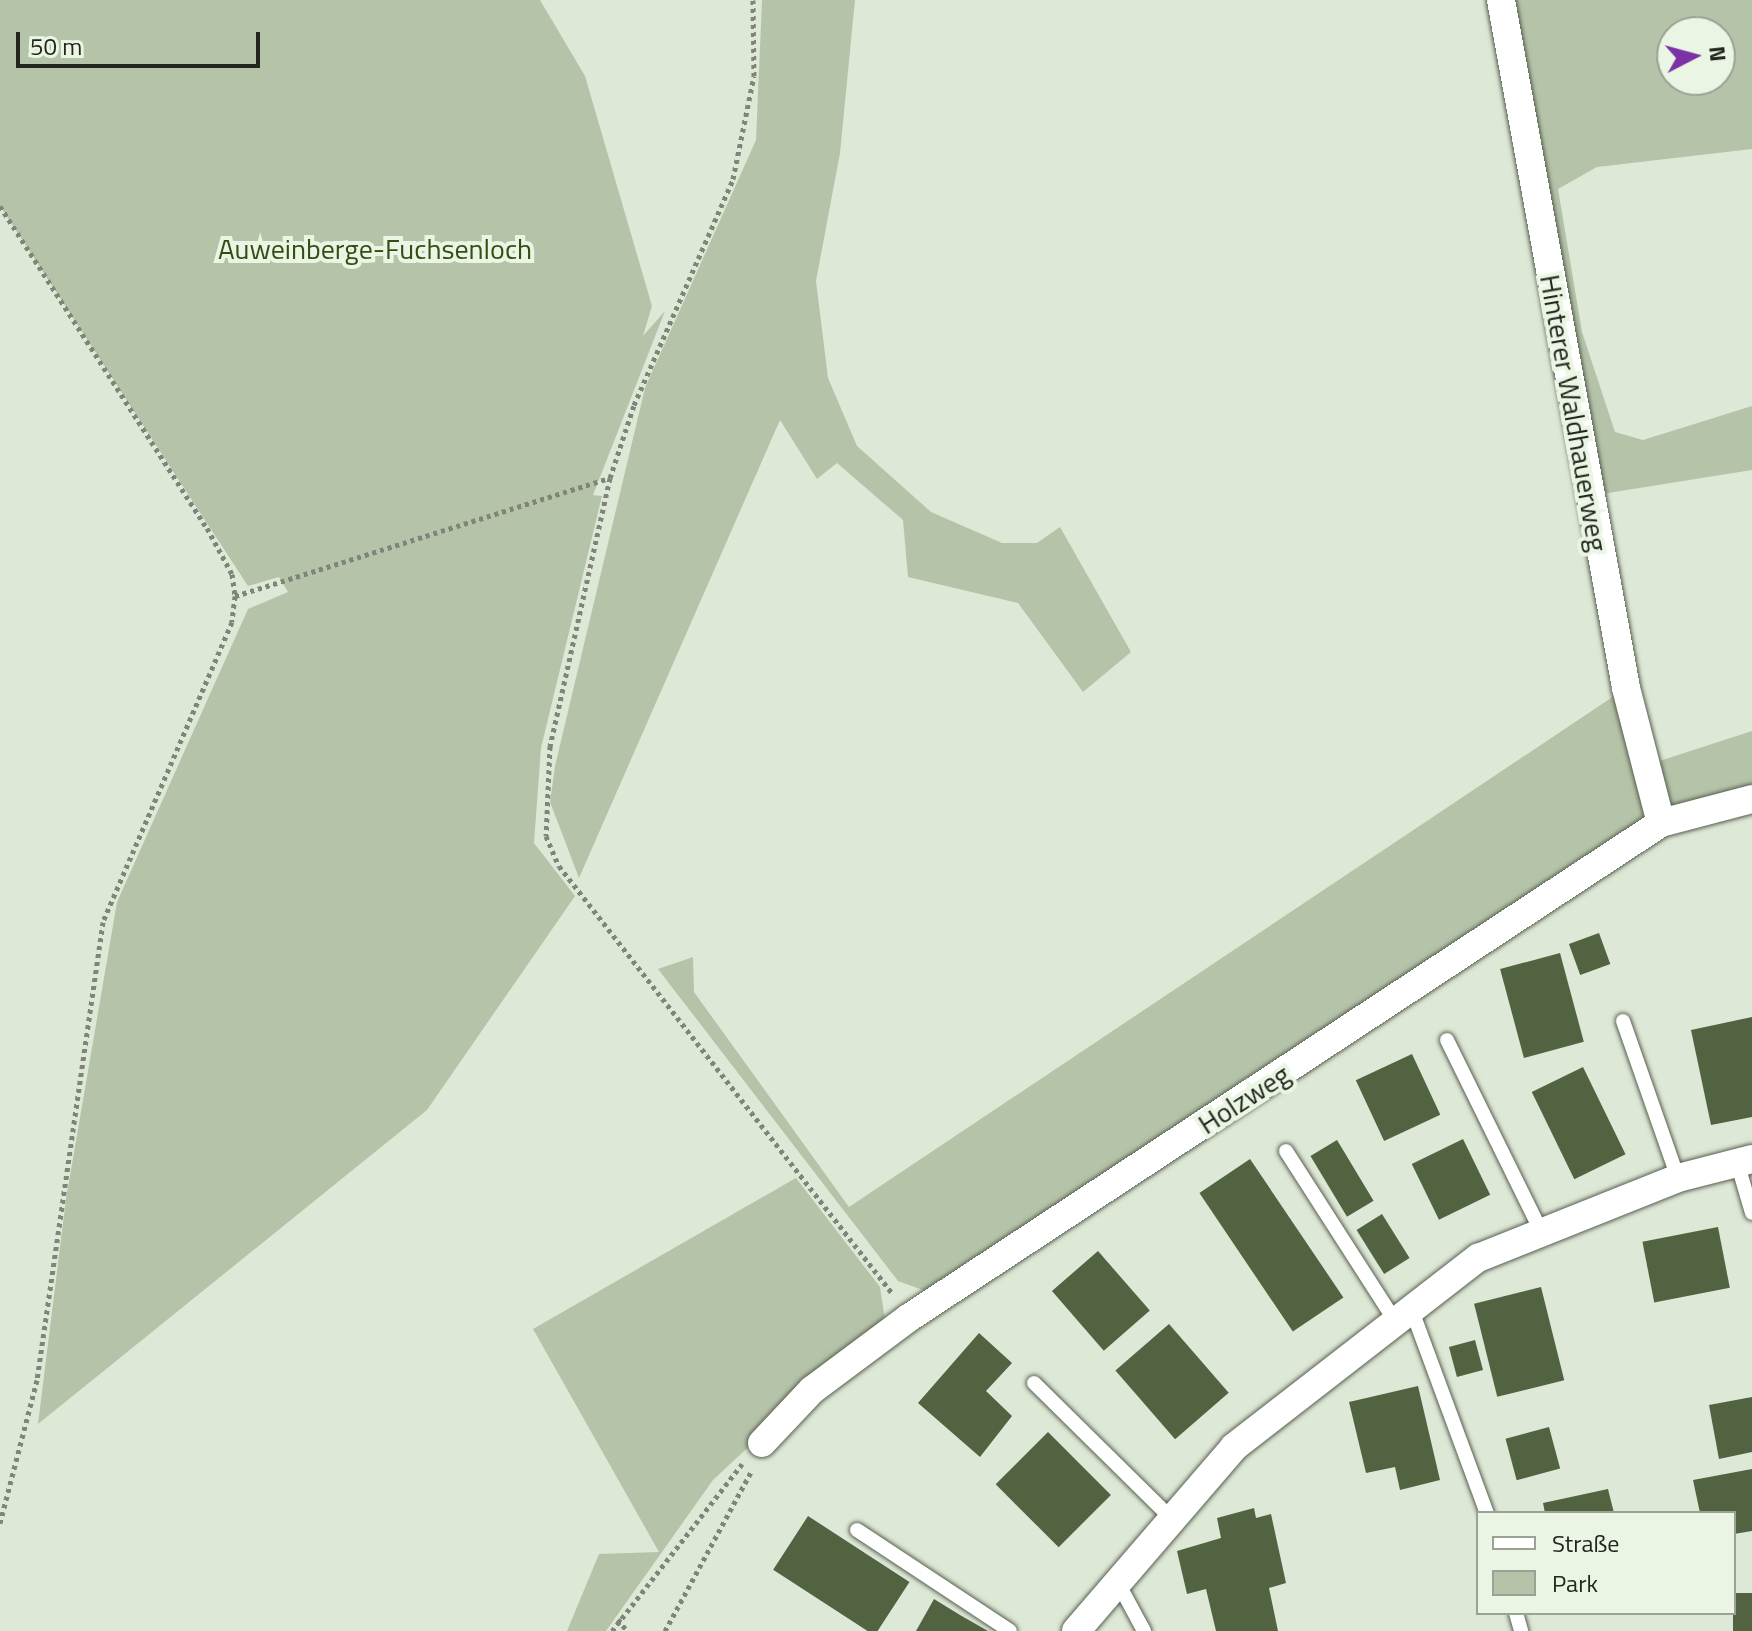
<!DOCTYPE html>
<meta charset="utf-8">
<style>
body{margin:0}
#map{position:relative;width:1752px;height:1631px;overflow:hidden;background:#dee8d6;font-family:"Titillium Web",sans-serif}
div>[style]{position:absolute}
.green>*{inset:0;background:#b5c4a9}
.building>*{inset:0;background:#516341;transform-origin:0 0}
.path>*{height:5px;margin-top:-2.5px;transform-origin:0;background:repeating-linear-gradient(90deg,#7f8679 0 4px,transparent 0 8px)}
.roads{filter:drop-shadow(0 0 2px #575f50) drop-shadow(0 0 2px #575f50)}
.lane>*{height:14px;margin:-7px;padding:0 7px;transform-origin:7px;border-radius:7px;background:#fff}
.street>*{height:28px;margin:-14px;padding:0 14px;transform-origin:14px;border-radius:14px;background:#fff}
span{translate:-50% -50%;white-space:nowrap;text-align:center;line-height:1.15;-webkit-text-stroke:8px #ebf5e3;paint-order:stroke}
.park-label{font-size:28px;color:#344d16}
.street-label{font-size:28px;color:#22261f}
.legend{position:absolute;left:1476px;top:1511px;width:260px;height:104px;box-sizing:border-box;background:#ebf5e3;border:2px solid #9ba295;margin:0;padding:10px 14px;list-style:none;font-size:24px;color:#22261f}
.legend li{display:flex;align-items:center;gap:16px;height:40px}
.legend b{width:40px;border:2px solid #9ba295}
.north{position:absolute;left:1656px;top:16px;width:80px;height:80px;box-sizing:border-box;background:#ebf5e3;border:2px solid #9ba295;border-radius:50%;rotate:84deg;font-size:22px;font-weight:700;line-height:32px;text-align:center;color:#22261f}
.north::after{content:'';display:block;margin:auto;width:28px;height:36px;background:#7b32a5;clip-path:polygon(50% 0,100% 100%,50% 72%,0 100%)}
.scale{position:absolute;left:16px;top:32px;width:244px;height:36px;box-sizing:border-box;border:4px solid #22261f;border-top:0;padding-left:10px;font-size:24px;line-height:28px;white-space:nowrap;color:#22261f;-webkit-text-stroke:6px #ebf5e3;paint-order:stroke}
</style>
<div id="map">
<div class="green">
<i style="clip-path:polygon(0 0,540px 0,585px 76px,652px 306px,643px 336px,665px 311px,593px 495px,602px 496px,541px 748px,534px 843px,575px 896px,427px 1110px,38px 1424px,66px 1199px,117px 902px,248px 609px,288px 592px,279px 577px,248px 586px,0 206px)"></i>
<i style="clip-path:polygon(762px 0,855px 0,840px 153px,816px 281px,828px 378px,857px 446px,931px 512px,1002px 543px,1037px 543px,1060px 527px,1131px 652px,1083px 692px,1018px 603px,908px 577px,903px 520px,837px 463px,817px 479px,780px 420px,579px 878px,550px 802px,555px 766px,645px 388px,756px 140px)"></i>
<i style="clip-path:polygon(evenodd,1501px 0,1752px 0,1752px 149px,1597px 167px,1558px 189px,1582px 332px,1615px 432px,1643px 440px,1752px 406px,1752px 470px,1589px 496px,1501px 0,1672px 32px,1720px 32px,1720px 80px,1672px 80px,1672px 32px)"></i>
<i style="clip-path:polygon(1626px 688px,1644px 766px,1752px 731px,1752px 799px,1661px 823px,926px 1291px,898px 1281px,658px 969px,693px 957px,694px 992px,849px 1207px)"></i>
<i style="clip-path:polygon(796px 1178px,880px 1287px,885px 1320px,713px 1480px,606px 1631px,567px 1631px,599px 1554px,659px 1552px,533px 1329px)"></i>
</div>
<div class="building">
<i style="left:1599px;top:933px;width:33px;height:32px;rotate:70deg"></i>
<i style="left:1560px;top:953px;width:92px;height:62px;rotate:75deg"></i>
<i style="clip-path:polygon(1752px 1017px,1752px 1117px,1711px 1125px,1691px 1030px)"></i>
<i style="left:1412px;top:1054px;width:67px;height:62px;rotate:65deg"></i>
<i style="left:1583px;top:1067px;width:97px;height:57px;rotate:64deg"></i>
<i style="left:1463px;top:1139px;width:62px;height:57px;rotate:64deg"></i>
<i style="left:1337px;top:1140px;width:71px;height:31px;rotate:59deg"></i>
<i style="left:1250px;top:1159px;width:167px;height:61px;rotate:56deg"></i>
<i style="left:1382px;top:1214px;width:52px;height:30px;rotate:58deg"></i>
<i style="left:1718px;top:1227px;width:62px;height:77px;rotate:79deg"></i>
<i style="left:1098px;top:1251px;width:79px;height:61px;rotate:49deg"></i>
<i style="left:1541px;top:1287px;width:96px;height:69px;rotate:76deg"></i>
<i style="left:1169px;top:1324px;width:91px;height:71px;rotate:49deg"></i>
<i style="clip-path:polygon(979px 1333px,1012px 1363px,986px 1391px,1012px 1416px,980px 1457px,918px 1403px)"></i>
<i style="left:1475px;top:1340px;width:31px;height:27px;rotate:75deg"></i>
<i style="clip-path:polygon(1418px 1386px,1440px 1480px,1400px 1490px,1395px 1467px,1366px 1473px,1349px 1402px)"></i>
<i style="clip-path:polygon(1752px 1397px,1752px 1452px,1719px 1459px,1709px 1405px)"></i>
<i style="left:1549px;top:1427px;width:43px;height:45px;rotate:75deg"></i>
<i style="left:1048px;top:1432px;width:89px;height:74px;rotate:45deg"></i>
<i style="clip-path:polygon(1752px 1469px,1752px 1531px,1734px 1534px,1734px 1513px,1700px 1513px,1693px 1480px)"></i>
<i style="clip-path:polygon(1608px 1489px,1614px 1513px,1545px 1513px,1543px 1503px)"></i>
<i style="clip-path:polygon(1254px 1508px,1256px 1518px,1271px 1514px,1286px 1583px,1269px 1588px,1278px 1631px,1216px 1631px,1206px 1589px,1187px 1594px,1177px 1551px,1221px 1538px,1217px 1518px)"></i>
<i style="left:808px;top:1516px;width:121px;height:64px;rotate:33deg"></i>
<i style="left:1752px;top:1593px;width:38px;height:19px;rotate:90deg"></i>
<i style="clip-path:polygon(934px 1599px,960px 1615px,988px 1631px,916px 1631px)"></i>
</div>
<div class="path">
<i style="left:0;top:206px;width:383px;rotate:57.3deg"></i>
<i style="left:207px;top:528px;width:52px;rotate:61.5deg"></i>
<i style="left:232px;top:574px;width:22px;rotate:82deg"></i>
<i style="left:235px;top:596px;width:26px;rotate:97deg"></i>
<i style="left:232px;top:622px;width:327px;rotate:113.3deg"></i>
<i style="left:103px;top:922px;width:463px;rotate:98.2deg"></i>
<i style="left:37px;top:1380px;width:148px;rotate:104.5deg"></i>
<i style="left:610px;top:478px;width:275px;rotate:102.6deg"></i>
<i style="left:550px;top:746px;width:90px;rotate:92.5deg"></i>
<i style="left:546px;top:836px;width:33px;rotate:67deg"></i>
<i style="left:559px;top:866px;width:541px;rotate:52.05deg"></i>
<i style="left:235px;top:596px;width:393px;rotate:-17.5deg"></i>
<i style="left:610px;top:478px;width:77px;rotate:-71.8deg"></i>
<i style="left:634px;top:405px;width:247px;rotate:-66.3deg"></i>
<i style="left:733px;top:179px;width:105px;rotate:-78.5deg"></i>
<i style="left:754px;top:76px;width:76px;rotate:-90.8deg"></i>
<i style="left:618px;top:1619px;width:15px;rotate:53deg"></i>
<i style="left:612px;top:1631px;width:212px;rotate:-52.1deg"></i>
<i style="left:665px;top:1631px;width:183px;rotate:-61.6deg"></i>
</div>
<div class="roads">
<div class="lane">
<i style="left:1623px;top:1021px;width:166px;rotate:70.7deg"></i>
<i style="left:1447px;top:1040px;width:213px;rotate:63.8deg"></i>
<i style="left:1286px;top:1151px;width:200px;rotate:57.3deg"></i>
<i style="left:1737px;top:1162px;width:53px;rotate:73.6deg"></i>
<i style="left:1411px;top:1308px;width:219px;rotate:69.7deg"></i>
<i style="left:1034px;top:1383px;width:190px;rotate:44.6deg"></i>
<i style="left:857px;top:1530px;width:183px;rotate:33.4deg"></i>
<i style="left:1117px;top:1581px;width:57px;rotate:61.6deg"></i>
<i style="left:1516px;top:1613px;width:19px;rotate:74deg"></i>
</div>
<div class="street">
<i style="left:1501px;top:0;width:699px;rotate:79.7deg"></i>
<i style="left:1626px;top:688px;width:139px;rotate:75.5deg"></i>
<i style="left:762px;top:1443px;width:73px;rotate:-46.7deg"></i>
<i style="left:812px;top:1390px;width:122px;rotate:-36.7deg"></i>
<i style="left:910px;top:1317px;width:899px;rotate:-33.34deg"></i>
<i style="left:1661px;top:823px;width:94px;rotate:-14.8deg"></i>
<i style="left:1076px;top:1631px;width:243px;rotate:-49.3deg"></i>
<i style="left:1234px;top:1447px;width:309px;rotate:-37.8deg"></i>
<i style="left:1478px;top:1258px;width:215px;rotate:-21.8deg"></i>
<i style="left:1678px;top:1178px;width:76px;rotate:-14.4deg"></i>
</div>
</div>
<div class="park-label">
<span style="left:375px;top:249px">Auweinberge-Fuchsenloch</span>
</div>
<div class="street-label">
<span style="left:1574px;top:413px;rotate:80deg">Hinterer Waldhauerweg</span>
<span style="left:1244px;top:1099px;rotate:-33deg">Holzweg</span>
</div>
<ul class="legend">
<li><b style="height:10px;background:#fff"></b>Straße</li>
<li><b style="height:22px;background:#b5c4a9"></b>Park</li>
</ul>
<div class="north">N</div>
<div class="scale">50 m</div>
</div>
